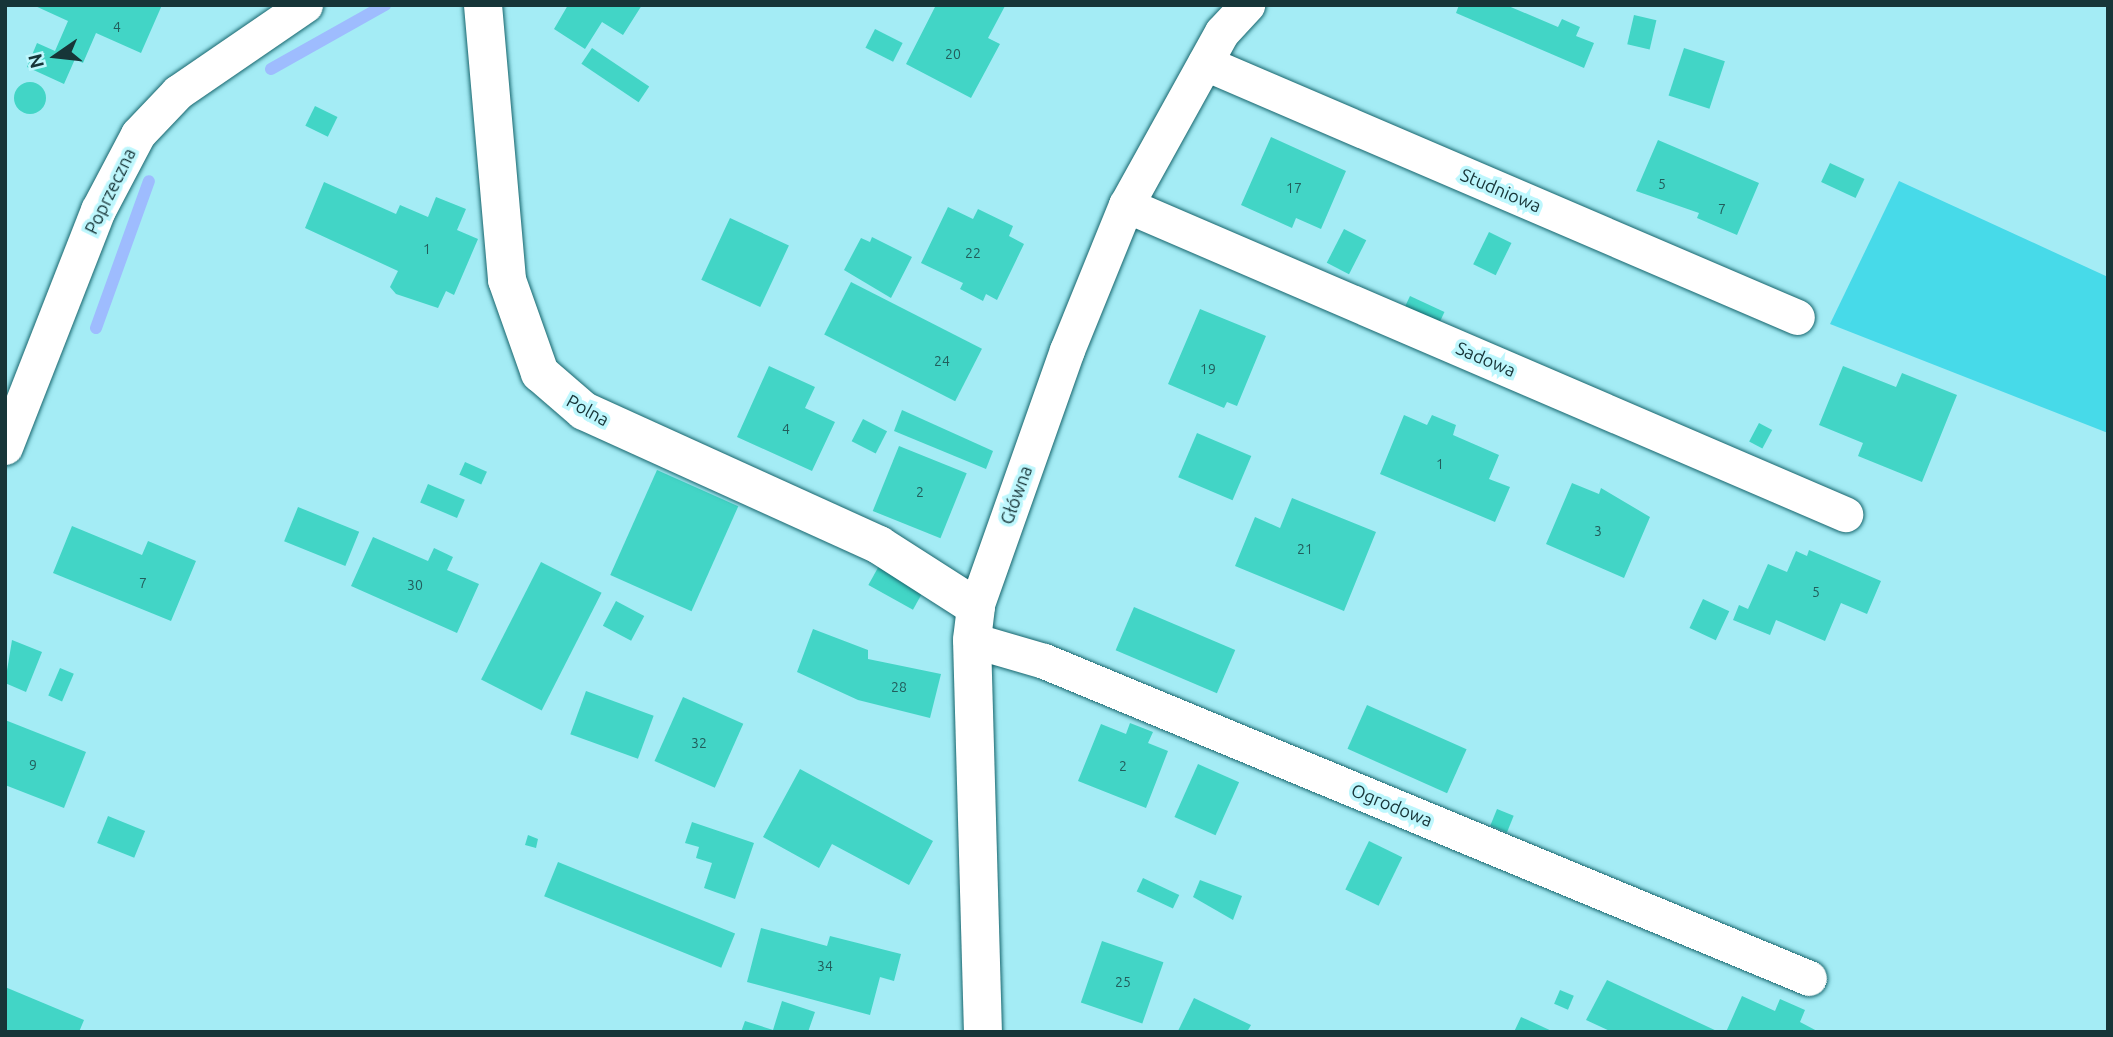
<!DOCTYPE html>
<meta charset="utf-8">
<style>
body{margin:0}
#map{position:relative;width:2113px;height:1037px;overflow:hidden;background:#a4ecf5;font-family:Ubuntu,sans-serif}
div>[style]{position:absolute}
.green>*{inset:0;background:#47dae9}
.stream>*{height:12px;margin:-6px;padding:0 6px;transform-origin:6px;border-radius:6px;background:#9ebcfe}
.building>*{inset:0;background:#42d5c6;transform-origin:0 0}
.round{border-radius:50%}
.roads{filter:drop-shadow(0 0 2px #17656d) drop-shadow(0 0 2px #17656d)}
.street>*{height:35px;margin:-17.5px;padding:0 17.5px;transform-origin:17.5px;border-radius:17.5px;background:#fff}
.secondary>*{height:38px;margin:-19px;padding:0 19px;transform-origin:19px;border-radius:19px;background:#fff}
span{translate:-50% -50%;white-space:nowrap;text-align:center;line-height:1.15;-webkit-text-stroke:7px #bef7fd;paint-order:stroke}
.number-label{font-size:14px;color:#225d5c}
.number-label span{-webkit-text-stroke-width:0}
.street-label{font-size:18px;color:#173538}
.frame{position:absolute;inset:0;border:7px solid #173538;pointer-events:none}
.north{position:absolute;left:21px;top:21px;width:70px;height:70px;-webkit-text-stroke:5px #bef7fd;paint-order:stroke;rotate:256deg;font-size:19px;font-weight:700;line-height:28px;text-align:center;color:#173538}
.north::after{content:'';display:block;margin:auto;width:24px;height:32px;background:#173538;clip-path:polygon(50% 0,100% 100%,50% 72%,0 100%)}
</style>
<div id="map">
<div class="green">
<i style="clip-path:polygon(1899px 181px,2108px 277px,2108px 433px,1830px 324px)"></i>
</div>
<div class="stream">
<i style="left:271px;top:69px;width:131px;rotate:-29.3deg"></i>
<i style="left:96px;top:328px;width:156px;rotate:-70.2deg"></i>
</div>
<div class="building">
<i style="clip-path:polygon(33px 5px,162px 5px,141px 53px,96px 33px,83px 63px,75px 59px,64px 84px,27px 67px,37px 43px,55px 51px,68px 21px)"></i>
<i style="clip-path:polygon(568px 5px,642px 5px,623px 35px,602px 22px,585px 49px,554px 29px)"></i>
<i style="clip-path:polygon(936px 5px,1005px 6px,988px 38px,1000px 44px,971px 98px,906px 64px)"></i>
<i style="clip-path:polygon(1459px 5px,1506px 5px,1558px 27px,1562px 19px,1580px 27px,1576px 36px,1594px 43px,1584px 68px,1456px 13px)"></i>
<i style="left:1634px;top:15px;width:23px;height:30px;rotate:13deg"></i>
<i style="left:875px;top:29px;width:31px;height:21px;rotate:27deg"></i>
<i style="left:592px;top:48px;width:69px;height:19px;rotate:34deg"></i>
<i style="left:1684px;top:48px;width:43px;height:50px;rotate:18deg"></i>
<i class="round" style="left:14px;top:82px;width:32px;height:32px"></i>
<i style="left:315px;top:106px;width:25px;height:22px;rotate:26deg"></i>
<i style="clip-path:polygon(1271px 137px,1346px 171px,1321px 229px,1296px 218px,1292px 228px,1241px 205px)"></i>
<i style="clip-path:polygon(1658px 140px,1759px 183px,1737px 235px,1697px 218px,1699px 213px,1636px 191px)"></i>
<i style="left:1830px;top:163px;width:38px;height:21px;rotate:25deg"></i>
<i style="clip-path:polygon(324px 182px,396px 214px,400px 205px,428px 217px,436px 197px,466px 209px,457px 230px,478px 239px,454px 295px,446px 291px,438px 308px,396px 294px,390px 287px,398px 271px,305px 228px)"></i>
<i style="clip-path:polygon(948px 207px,973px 219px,978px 209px,1013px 226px,1009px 236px,1024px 244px,997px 300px,986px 294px,983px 301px,960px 289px,963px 283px,921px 263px)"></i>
<i style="left:730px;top:218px;width:65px;height:68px;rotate:25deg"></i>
<i style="left:1344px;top:229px;width:25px;height:38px;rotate:27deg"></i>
<i style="left:1489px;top:232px;width:25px;height:36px;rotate:26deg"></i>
<i style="clip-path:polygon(872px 237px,912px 257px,891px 298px,844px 270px,861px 238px,870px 242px)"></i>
<i style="left:851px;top:282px;width:147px;height:59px;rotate:27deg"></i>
<i style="left:1410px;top:296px;width:38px;height:15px;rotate:25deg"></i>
<i style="clip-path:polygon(1200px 309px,1266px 336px,1237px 406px,1227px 402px,1224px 408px,1168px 384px)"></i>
<i style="clip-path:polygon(769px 366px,815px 387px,805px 408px,835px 422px,812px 471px,737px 437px)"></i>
<i style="clip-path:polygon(1843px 366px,1896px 387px,1902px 373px,1957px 395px,1922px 482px,1858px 456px,1863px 443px,1819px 425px)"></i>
<i style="clip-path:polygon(902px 410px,993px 451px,986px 469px,894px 431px)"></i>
<i style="clip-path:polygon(1404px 415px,1427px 425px,1432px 415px,1456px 425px,1453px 435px,1499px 455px,1489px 479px,1510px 487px,1495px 522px,1380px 474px)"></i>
<i style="left:863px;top:419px;width:27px;height:25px;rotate:27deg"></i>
<i style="left:1759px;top:423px;width:15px;height:21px;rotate:28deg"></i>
<i style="left:1197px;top:433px;width:59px;height:48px;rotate:23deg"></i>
<i style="left:899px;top:446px;width:73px;height:70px;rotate:22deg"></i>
<i style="left:465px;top:462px;width:24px;height:14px;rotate:24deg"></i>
<i style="left:657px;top:470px;width:89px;height:115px;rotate:24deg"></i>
<i style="clip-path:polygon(1572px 483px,1599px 494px,1601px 488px,1650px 517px,1624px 578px,1546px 544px)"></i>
<i style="left:428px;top:484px;width:40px;height:20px;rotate:23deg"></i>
<i style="clip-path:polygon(1292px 498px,1376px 532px,1344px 611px,1235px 566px,1255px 517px,1280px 528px)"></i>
<i style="left:298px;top:507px;width:66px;height:37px;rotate:22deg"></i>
<i style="clip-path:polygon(72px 526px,142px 555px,148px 541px,196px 561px,171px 621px,53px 573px)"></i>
<i style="clip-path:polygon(373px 537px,428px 561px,434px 548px,453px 557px,447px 570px,479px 584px,457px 633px,351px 586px)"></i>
<i style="clip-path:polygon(1809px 550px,1881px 581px,1867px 614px,1841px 603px,1825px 641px,1776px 620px,1770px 635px,1733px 620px,1739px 605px,1748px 609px,1768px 564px,1787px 572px,1796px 551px,1807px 556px)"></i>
<i style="left:541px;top:562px;width:68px;height:132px;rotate:27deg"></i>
<i style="left:880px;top:564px;width:51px;height:24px;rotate:29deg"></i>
<i style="left:1703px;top:599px;width:29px;height:32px;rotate:25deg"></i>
<i style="left:616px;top:601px;width:32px;height:28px;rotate:28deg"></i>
<i style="left:1134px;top:607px;width:110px;height:47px;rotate:23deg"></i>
<i style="clip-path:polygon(813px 629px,868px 650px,868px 659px,941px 674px,930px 718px,858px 700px,797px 672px)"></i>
<i style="clip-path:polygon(12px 640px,42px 652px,26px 692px,5px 683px)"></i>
<i style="left:60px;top:668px;width:15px;height:30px;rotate:23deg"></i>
<i style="left:586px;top:691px;width:72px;height:46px;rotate:20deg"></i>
<i style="left:683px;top:697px;width:66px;height:70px;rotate:24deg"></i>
<i style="left:1367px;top:705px;width:109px;height:48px;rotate:24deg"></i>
<i style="clip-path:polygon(5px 720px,86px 752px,64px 808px,5px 785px)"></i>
<i style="clip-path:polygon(1130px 723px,1153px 732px,1148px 743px,1168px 751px,1146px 808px,1078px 781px,1101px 724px,1126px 734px)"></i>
<i style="left:1198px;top:764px;width:45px;height:58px;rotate:24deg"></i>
<i style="clip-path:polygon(800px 769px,933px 841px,909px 885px,832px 844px,819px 868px,763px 837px)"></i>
<i style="left:1497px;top:809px;width:18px;height:18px;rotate:22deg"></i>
<i style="left:108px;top:816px;width:40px;height:29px;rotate:22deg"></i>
<i style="clip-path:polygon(692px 822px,754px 843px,735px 899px,704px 888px,712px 863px,696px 858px,699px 847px,685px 843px)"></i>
<i style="clip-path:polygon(528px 835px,538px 839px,536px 848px,525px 845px)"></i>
<i style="left:1369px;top:841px;width:37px;height:54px;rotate:26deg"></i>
<i style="left:558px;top:862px;width:191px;height:37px;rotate:22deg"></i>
<i style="left:1143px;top:878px;width:40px;height:15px;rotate:25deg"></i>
<i style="clip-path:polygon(1200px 880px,1242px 896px,1233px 920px,1193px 897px)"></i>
<i style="clip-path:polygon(761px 928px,827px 946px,830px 936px,901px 954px,894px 981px,880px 977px,870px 1015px,747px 982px)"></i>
<i style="left:1102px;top:941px;width:65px;height:65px;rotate:19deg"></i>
<i style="clip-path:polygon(1607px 980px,1719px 1032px,1612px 1032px,1586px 1020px)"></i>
<i style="clip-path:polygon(5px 987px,84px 1020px,79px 1032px,5px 1032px)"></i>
<i style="left:1560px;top:990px;width:15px;height:15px;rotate:23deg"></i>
<i style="clip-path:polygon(1742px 996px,1775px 1011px,1780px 999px,1805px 1010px,1800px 1022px,1819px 1032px,1726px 1032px)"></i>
<i style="clip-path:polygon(1194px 998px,1251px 1025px,1247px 1032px,1178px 1031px)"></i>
<i style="clip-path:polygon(782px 1001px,815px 1012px,808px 1032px,741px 1032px,745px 1021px,773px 1030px)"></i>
<i style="clip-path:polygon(1521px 1017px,1554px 1032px,1514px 1032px)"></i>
</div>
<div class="roads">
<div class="street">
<i style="left:1205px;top:63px;width:644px;rotate:23.22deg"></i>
<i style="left:1126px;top:205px;width:783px;rotate:23.26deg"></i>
<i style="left:5px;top:447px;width:255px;rotate:-68.6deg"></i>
<i style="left:98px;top:210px;width:86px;rotate:-62.2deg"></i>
<i style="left:138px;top:134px;width:58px;rotate:-46.4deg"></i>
<i style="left:178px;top:92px;width:154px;rotate:-34.4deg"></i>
<i style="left:976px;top:607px;width:273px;rotate:-70.5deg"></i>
<i style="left:1067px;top:350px;width:157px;rotate:-67.9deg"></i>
<i style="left:1126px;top:205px;width:198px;rotate:-61deg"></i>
<i style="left:1222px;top:32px;width:37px;rotate:-47deg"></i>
<i style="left:972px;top:640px;width:75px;rotate:16.3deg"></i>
<i style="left:1044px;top:661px;width:828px;rotate:22.51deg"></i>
</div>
<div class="secondary">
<i style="left:483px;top:5px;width:276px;rotate:85deg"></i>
<i style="left:507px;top:280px;width:99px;rotate:70.5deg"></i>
<i style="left:540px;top:373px;width:58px;rotate:40.8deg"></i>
<i style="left:584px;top:411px;width:324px;rotate:24.4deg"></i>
<i style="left:879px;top:545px;width:115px;rotate:32.6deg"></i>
<i style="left:976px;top:607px;width:33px;rotate:97deg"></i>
<i style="left:972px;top:640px;width:392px;rotate:88.4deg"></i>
</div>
</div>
<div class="number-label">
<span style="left:117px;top:27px">4</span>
<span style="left:953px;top:54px">20</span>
<span style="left:1662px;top:184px">5</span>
<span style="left:1294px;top:188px">17</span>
<span style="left:1722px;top:209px">7</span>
<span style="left:427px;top:249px">1</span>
<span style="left:973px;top:253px">22</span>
<span style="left:942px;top:361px">24</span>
<span style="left:1208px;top:369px">19</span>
<span style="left:786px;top:429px">4</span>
<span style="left:1440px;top:464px">1</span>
<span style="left:920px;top:492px">2</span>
<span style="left:1598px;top:531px">3</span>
<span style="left:1305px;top:549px">21</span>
<span style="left:143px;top:583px">7</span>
<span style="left:415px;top:585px">30</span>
<span style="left:1816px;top:592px">5</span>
<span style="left:899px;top:687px">28</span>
<span style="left:699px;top:743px">32</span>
<span style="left:33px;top:765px">9</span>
<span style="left:1123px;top:766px">2</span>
<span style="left:825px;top:966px">34</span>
<span style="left:1123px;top:982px">25</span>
</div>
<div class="street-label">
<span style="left:1501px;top:190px;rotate:23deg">Studniowa</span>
<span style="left:110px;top:191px;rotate:-64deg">Poprzeczna</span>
<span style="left:1486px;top:359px;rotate:23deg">Sadowa</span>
<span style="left:588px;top:410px;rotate:29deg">Polna</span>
<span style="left:1016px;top:495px;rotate:-70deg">Główna</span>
<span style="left:1392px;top:805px;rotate:22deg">Ogrodowa</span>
</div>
<div class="frame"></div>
<div class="north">N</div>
</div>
